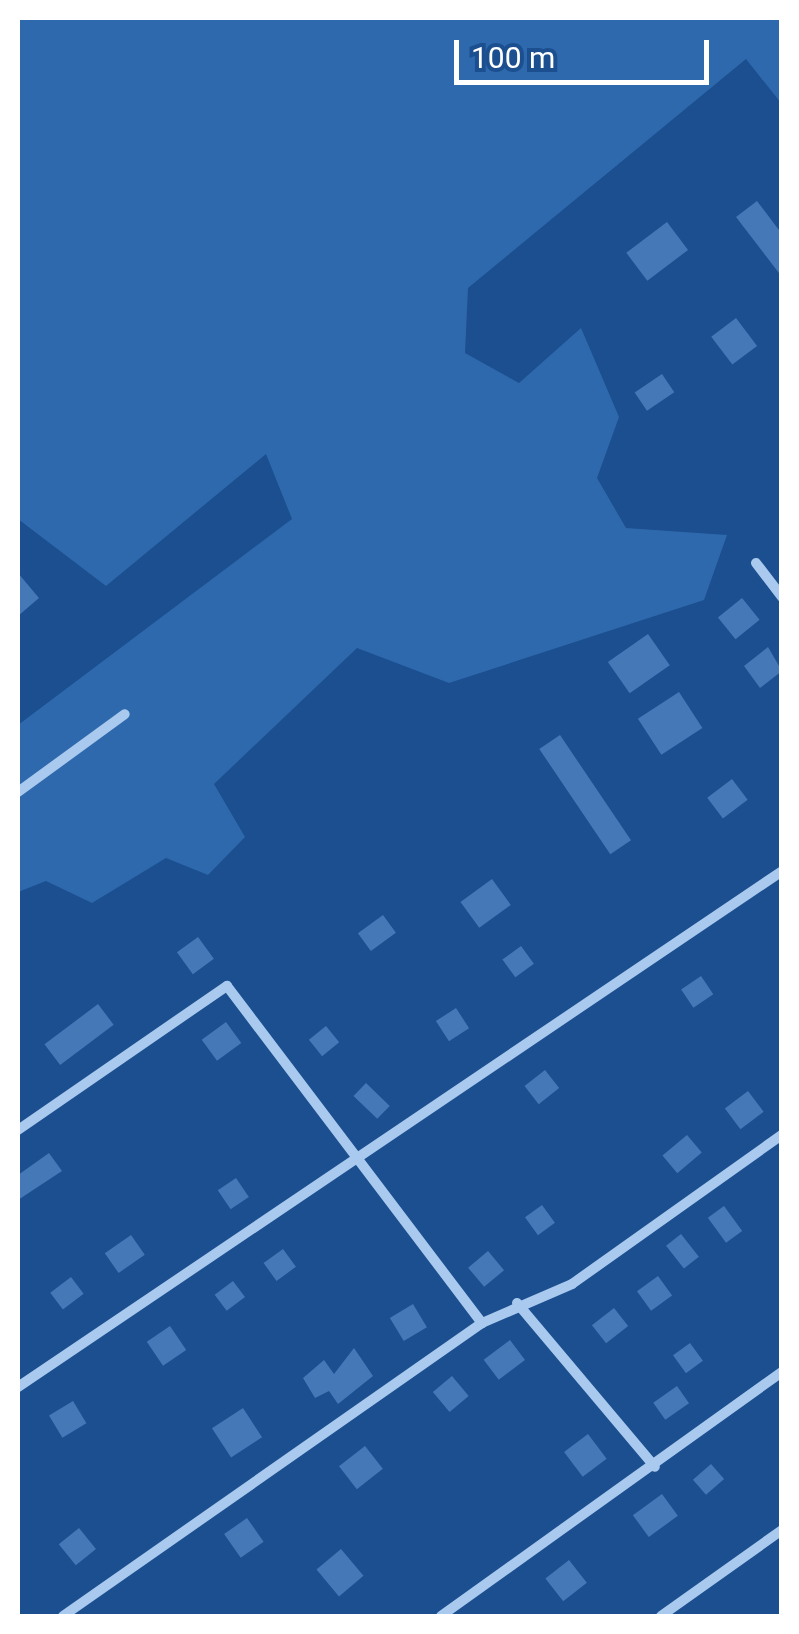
<!DOCTYPE html>
<style>
body{margin:0}
#map{position:relative;width:799px;height:1634px;overflow:hidden;background:#1b4f8f;font-family:Roboto,sans-serif}
div>[style]{position:absolute}
.green>*{inset:0;background:#2e69ad}
.building>*{inset:0;background:#4478b7;transform-origin:0 0}
.minor>*{height:10px;margin:-5px;padding:0 5px;transform-origin:5px;border-radius:5px;background:#a9c9ee}
span{translate:-50% -50%;white-space:nowrap;text-align:center;line-height:1.15;-webkit-text-stroke:10px #1b4f8f;paint-order:stroke}
.frame{position:absolute;inset:0;border:20px solid #fff;pointer-events:none}
.scale{position:absolute;left:454px;top:40px;width:255px;height:45px;box-sizing:border-box;border:5px solid #fff;border-top:0;padding-left:12px;font-size:30px;line-height:35px;white-space:nowrap;color:#fff;-webkit-text-stroke:8px #1b4f8f;paint-order:stroke}
</style>
<div id="map">
<div class="green">
<i style="clip-path:polygon(18px 18px,781px 18px,781px 103px,746px 59px,468px 288px,465px 353px,519px 383px,581px 328px,619px 417px,597px 478px,626px 528px,727px 535px,704px 600px,449px 683px,357px 648px,214px 784px,245px 837px,208px 875px,166px 858px,92px 903px,46px 881px,18px 892px,18px 725px,292px 519px,266px 454px,106px 586px,18px 519px)"></i>
</div>
<div class="building">
<i style="clip-path:polygon(757px 201px,782px 234px,782px 277px,736px 217px)"></i>
<i style="left:667px;top:222px;width:35px;height:51px;rotate:53deg"></i>
<i style="left:736px;top:318px;width:35px;height:31px;rotate:53deg"></i>
<i style="left:662px;top:374px;width:22px;height:33px;rotate:56deg"></i>
<i style="clip-path:polygon(18px 573px,39px 598px,18px 616px)"></i>
<i style="left:742px;top:598px;width:28px;height:31px;rotate:51deg"></i>
<i style="left:648px;top:634px;width:38px;height:49px;rotate:55deg"></i>
<i style="clip-path:polygon(768px 647px,782px 671px,760px 688px,744px 666px)"></i>
<i style="left:679px;top:692px;width:43px;height:49px;rotate:57deg"></i>
<i style="left:560px;top:735px;width:127px;height:25px;rotate:56deg"></i>
<i style="left:732px;top:779px;width:26px;height:31px;rotate:53deg"></i>
<i style="left:492px;top:879px;width:32px;height:39px;rotate:54deg"></i>
<i style="left:383px;top:915px;width:22px;height:31px;rotate:54deg"></i>
<i style="left:198px;top:937px;width:27px;height:26px;rotate:54deg"></i>
<i style="left:521px;top:946px;width:22px;height:23px;rotate:54deg"></i>
<i style="left:701px;top:976px;width:22px;height:24px;rotate:56deg"></i>
<i style="left:98px;top:1004px;width:26px;height:67px;rotate:53deg"></i>
<i style="left:456px;top:1008px;width:24px;height:24px;rotate:57deg"></i>
<i style="left:226px;top:1022px;width:26px;height:30px;rotate:54deg"></i>
<i style="left:326px;top:1026px;width:21px;height:22px;rotate:51deg"></i>
<i style="left:545px;top:1070px;width:23px;height:26px;rotate:52deg"></i>
<i style="left:366px;top:1083px;width:33px;height:18px;rotate:44deg"></i>
<i style="left:748px;top:1091px;width:26px;height:29px;rotate:53deg"></i>
<i style="left:687px;top:1135px;width:23px;height:32px;rotate:50deg"></i>
<i style="clip-path:polygon(49px 1153px,62px 1171px,18px 1200px,18px 1175px)"></i>
<i style="left:236px;top:1178px;width:23px;height:22px;rotate:56deg"></i>
<i style="left:542px;top:1205px;width:22px;height:21px;rotate:54deg"></i>
<i style="left:724px;top:1206px;width:31px;height:20px;rotate:54deg"></i>
<i style="left:681px;top:1234px;width:29px;height:19px;rotate:52deg"></i>
<i style="left:131px;top:1235px;width:24px;height:32px;rotate:55deg"></i>
<i style="left:283px;top:1249px;width:22px;height:24px;rotate:54deg"></i>
<i style="left:488px;top:1251px;width:25px;height:26px;rotate:50deg"></i>
<i style="left:658px;top:1276px;width:24px;height:26px;rotate:54deg"></i>
<i style="left:71px;top:1277px;width:21px;height:26px;rotate:53deg"></i>
<i style="left:233px;top:1281px;width:20px;height:23px;rotate:53deg"></i>
<i style="left:413px;top:1304px;width:27px;height:27px;rotate:59deg"></i>
<i style="left:614px;top:1308px;width:23px;height:28px;rotate:52deg"></i>
<i style="left:170px;top:1326px;width:29px;height:28px;rotate:56deg"></i>
<i style="left:510px;top:1340px;width:25px;height:33px;rotate:53deg"></i>
<i style="left:690px;top:1343px;width:22px;height:21px;rotate:54deg"></i>
<i style="clip-path:polygon(354px 1348px,373px 1376px,338px 1404px,329px 1391px,315px 1398px,303px 1378px,324px 1360px,334px 1374px)"></i>
<i style="left:452px;top:1376px;width:26px;height:25px;rotate:50deg"></i>
<i style="left:677px;top:1386px;width:21px;height:29px;rotate:55deg"></i>
<i style="left:73px;top:1401px;width:26px;height:28px;rotate:59deg"></i>
<i style="left:243px;top:1408px;width:35px;height:37px;rotate:57deg"></i>
<i style="left:588px;top:1434px;width:31px;height:30px;rotate:53deg"></i>
<i style="left:365px;top:1446px;width:29px;height:33px;rotate:52deg"></i>
<i style="left:711px;top:1464px;width:20px;height:24px;rotate:49deg"></i>
<i style="left:662px;top:1494px;width:27px;height:36px;rotate:54deg"></i>
<i style="left:247px;top:1518px;width:29px;height:28px;rotate:55deg"></i>
<i style="left:79px;top:1528px;width:27px;height:26px;rotate:51deg"></i>
<i style="left:341px;top:1549px;width:35px;height:32px;rotate:50deg"></i>
<i style="left:569px;top:1560px;width:29px;height:30px;rotate:52deg"></i>
</div>
<div class="minor">
<i style="left:756px;top:563px;width:43px;rotate:52.6deg"></i>
<i style="left:18px;top:792px;width:132px;rotate:-36.1deg"></i>
<i style="left:18px;top:1130px;width:254px;rotate:-34.6deg"></i>
<i style="left:227px;top:986px;width:423px;rotate:52.9deg"></i>
<i style="left:517px;top:1303px;width:214px;rotate:49.9deg"></i>
<i style="left:18px;top:1387px;width:922px;rotate:-34.03deg"></i>
<i style="left:63px;top:1616px;width:511px;rotate:-34.96deg"></i>
<i style="left:482px;top:1323px;width:98px;rotate:-23.4deg"></i>
<i style="left:572px;top:1284px;width:257px;rotate:-35.4deg"></i>
<i style="left:441px;top:1616px;width:419px;rotate:-35.6deg"></i>
<i style="left:661px;top:1616px;width:148px;rotate:-35.4deg"></i>
</div>
<div class="frame"></div>
<div class="scale">100 m</div>
</div>
